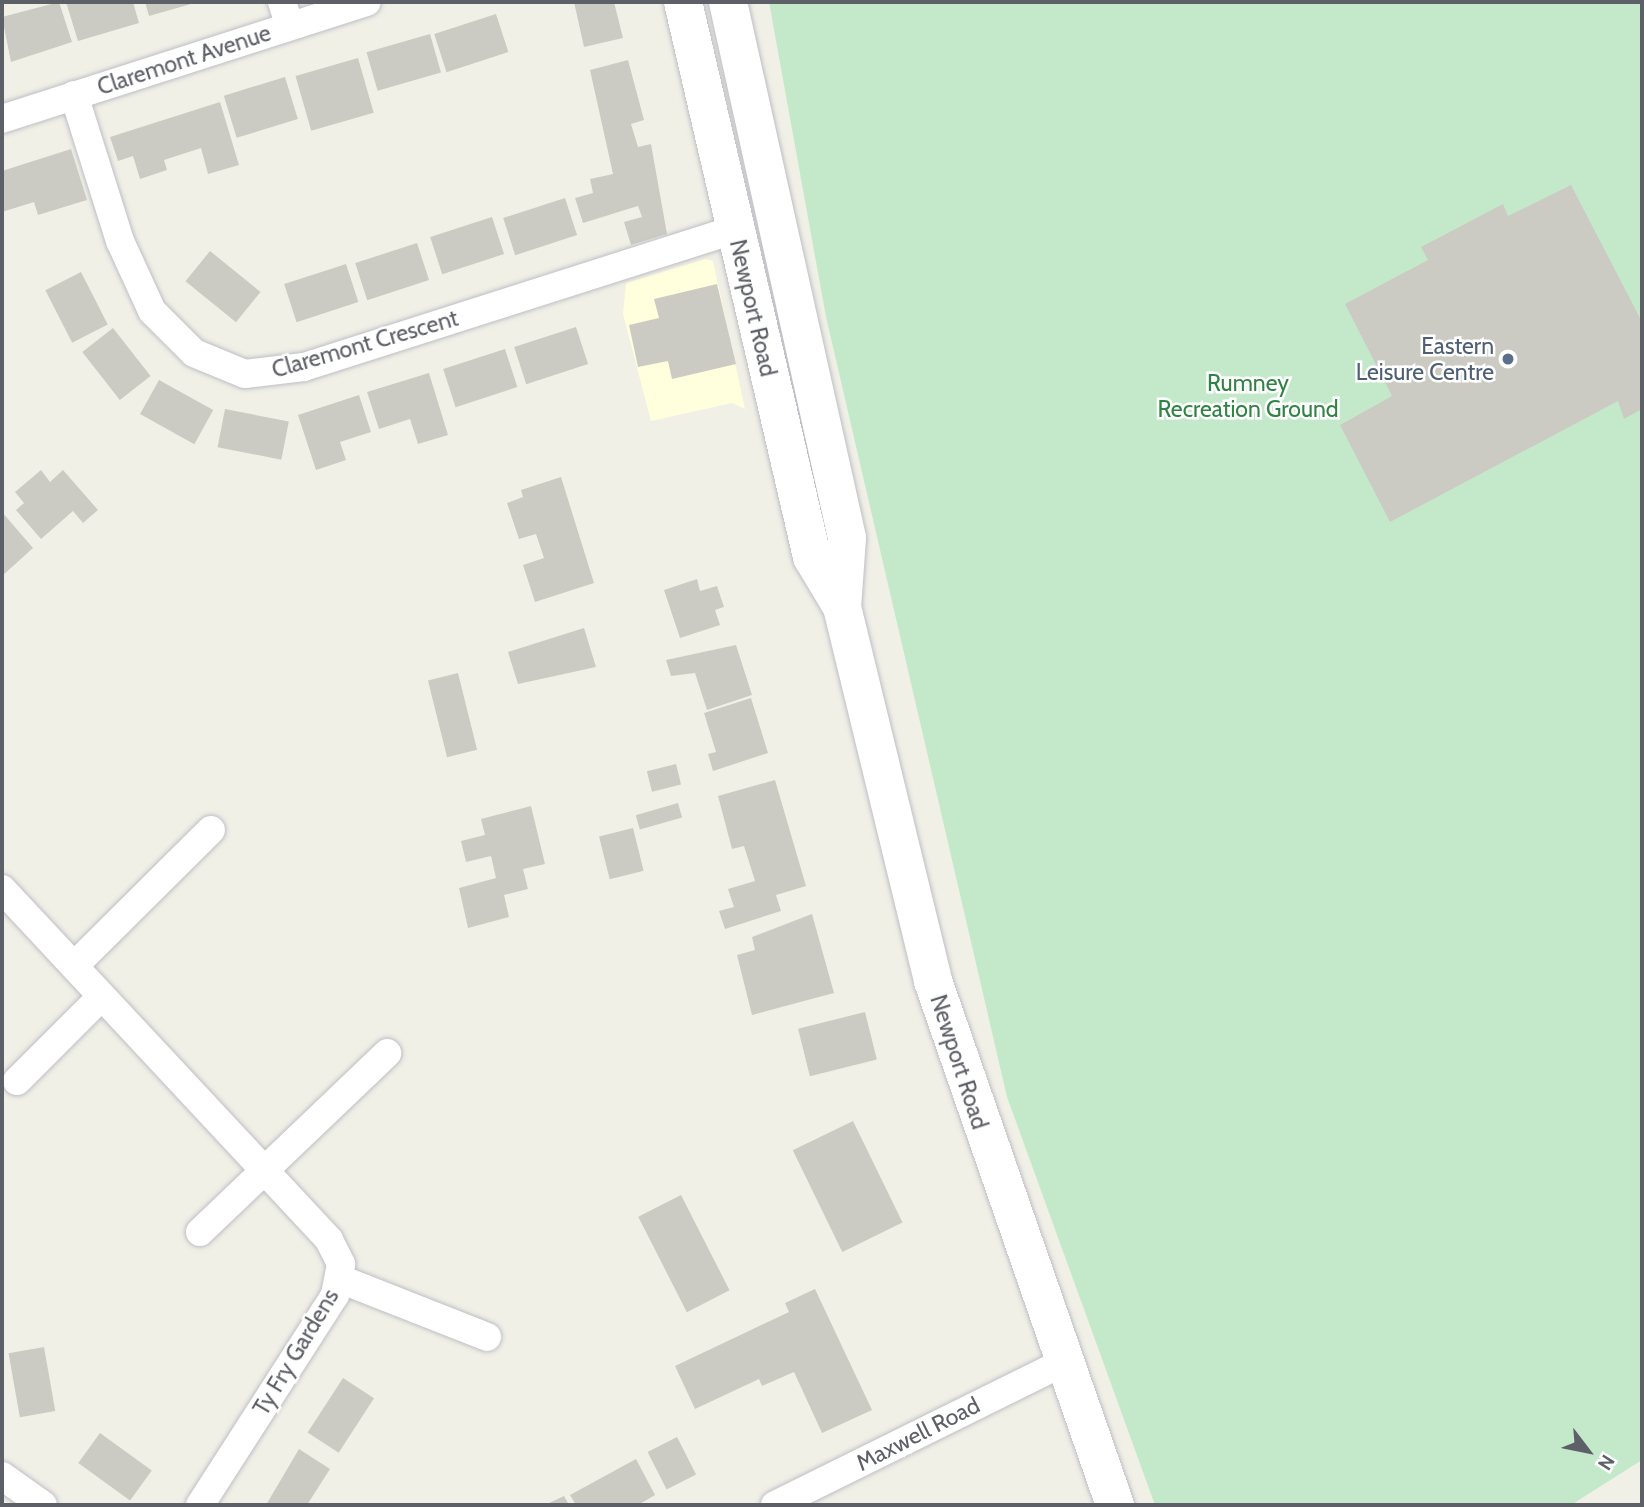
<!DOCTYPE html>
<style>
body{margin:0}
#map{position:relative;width:1644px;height:1507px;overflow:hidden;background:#f1f0e7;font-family:Cabin,sans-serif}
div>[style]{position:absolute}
.commercial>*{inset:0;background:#fffedd}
.green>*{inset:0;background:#c3e9ca}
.building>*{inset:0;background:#cccbc3;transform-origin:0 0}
.roads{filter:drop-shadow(0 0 2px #bebfc5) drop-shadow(0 0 2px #bebfc5)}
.street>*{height:28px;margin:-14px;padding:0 14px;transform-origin:14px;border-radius:14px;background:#fff}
.secondary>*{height:38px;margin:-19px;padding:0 19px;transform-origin:19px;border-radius:19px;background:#fff}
.dots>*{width:19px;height:19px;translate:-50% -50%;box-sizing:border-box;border:4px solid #fff;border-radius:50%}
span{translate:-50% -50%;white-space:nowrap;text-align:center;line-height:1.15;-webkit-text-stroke:5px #fff;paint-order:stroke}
.street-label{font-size:23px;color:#5e6067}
.service-label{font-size:23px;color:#4e5e75}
.right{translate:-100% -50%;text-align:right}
.park-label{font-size:23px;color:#318345}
.frame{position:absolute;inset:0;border:4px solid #5e6067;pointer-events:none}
.north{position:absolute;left:1553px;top:1416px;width:70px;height:70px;-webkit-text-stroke:5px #fff;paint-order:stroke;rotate:122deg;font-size:19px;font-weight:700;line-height:28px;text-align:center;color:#5e6067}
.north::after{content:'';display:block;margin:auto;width:24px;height:32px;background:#5e6067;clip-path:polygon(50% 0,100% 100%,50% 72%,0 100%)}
</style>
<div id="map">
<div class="commercial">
<i style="clip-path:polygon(705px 259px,713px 261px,745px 409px,732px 403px,651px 421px,623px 314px,626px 283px)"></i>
</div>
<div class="green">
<i style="clip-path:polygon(769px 2px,1642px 2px,1642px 1460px,1571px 1505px,1155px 1505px,1007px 1097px,826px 317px)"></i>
</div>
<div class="building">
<i style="clip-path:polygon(59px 2px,72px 42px,11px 62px,2px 17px)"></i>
<i style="clip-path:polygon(66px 2px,133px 2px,139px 23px,78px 41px)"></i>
<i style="clip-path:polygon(145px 2px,198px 2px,149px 16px)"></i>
<i style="clip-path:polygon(574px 2px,614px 2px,623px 38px,584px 47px)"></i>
<i style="left:496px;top:14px;width:40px;height:65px;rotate:72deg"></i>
<i style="left:430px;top:34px;width:40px;height:66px;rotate:74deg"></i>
<i style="left:358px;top:58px;width:57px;height:65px;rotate:74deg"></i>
<i style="clip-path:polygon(628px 60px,644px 120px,631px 124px,638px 147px,651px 144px,667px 234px,631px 245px,624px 222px,642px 217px,638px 206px,583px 223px,575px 198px,593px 193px,590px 179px,613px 174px,590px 70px)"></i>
<i style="left:285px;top:77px;width:44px;height:64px;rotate:73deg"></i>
<i style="clip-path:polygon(220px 102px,239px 165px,208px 174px,201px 148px,164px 160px,167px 170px,140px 179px,133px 156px,118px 161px,110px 137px)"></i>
<i style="clip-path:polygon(71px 149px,87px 200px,38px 215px,34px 202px,2px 212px,2px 171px)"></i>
<i style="clip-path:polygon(1571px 185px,1642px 322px,1642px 409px,1624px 419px,1618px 401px,1390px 522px,1340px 425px,1392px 396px,1345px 304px,1428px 260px,1421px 247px,1503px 204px,1508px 216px)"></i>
<i style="left:565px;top:198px;width:39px;height:65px;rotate:72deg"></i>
<i style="left:492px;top:217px;width:39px;height:65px;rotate:72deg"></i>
<i style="left:417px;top:243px;width:39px;height:65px;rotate:72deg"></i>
<i style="left:210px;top:251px;width:65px;height:39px;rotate:39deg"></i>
<i style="left:346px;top:264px;width:40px;height:65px;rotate:72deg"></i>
<i style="left:81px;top:272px;width:59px;height:40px;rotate:63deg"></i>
<i style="clip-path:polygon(717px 284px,736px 364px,672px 379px,668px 361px,638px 367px,629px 325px,659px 318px,654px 299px)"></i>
<i style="left:576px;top:327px;width:39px;height:65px;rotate:72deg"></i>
<i style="left:113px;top:328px;width:61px;height:39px;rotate:52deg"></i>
<i style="left:505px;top:349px;width:40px;height:65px;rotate:72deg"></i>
<i style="clip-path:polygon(429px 373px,448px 435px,418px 444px,410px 419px,379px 429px,367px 392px)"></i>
<i style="left:159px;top:380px;width:62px;height:39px;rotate:29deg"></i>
<i style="clip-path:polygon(359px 395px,371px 432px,340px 442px,346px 460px,316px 470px,298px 415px)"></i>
<i style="left:225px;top:409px;width:65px;height:39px;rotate:11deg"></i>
<i style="clip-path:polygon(41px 470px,50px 482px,63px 470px,98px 510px,83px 523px,73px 511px,41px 539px,16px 510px,24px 503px,15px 492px)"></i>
<i style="clip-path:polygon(561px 477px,594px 583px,535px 602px,523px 565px,544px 558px,536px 534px,519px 539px,507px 503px,523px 497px,521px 490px)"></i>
<i style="clip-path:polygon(2px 512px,33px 548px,2px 576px)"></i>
<i style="clip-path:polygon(697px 579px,700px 591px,717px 586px,724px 607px,715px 610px,720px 625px,680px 638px,664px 590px)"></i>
<i style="clip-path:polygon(584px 628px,596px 667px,518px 684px,508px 652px)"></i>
<i style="clip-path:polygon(736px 645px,752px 695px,707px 710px,695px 673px,671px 676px,666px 660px)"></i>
<i style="left:458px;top:673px;width:79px;height:31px;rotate:76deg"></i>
<i style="clip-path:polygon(751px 698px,768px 753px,713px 771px,708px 754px,716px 752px,704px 713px)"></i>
<i style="left:676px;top:764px;width:21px;height:30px;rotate:76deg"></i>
<i style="clip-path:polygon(775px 780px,806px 886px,776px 895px,781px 911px,725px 929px,719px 911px,734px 907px,728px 889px,755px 881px,744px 846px,732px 849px,718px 796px)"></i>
<i style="left:678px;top:803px;width:15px;height:44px;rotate:74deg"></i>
<i style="clip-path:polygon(531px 806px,545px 864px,523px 869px,528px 889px,504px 895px,509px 917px,468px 928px,459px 888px,496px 878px,491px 856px,466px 862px,461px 841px,485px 835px,481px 819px)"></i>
<i style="left:633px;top:828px;width:44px;height:35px;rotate:76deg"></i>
<i style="clip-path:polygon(812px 914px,834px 993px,752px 1015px,737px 955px,755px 950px,752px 937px)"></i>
<i style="left:865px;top:1012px;width:49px;height:69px;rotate:76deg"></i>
<i style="left:853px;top:1121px;width:113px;height:67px;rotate:64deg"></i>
<i style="left:681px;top:1195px;width:107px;height:48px;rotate:63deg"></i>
<i style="clip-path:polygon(815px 1289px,872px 1410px,822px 1433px,794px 1372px,762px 1386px,759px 1379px,695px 1409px,675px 1366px,789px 1312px,785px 1303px)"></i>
<i style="left:44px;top:1347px;width:65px;height:36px;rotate:80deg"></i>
<i style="left:343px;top:1378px;width:37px;height:65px;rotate:33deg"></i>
<i style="left:100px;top:1433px;width:64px;height:37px;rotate:36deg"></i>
<i style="left:677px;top:1437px;width:42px;height:33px;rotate:63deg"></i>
<i style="clip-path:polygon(299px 1449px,330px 1469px,307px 1505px,266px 1505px)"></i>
<i style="clip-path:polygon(636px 1459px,655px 1495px,638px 1505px,576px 1505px,570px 1495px)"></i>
<i style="clip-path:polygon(564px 1496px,569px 1505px,545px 1505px)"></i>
</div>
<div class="roads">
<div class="street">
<i style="left:282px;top:2px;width:25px;rotate:72deg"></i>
<i style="left:74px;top:95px;width:153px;rotate:72.5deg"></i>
<i style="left:120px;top:241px;width:77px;rotate:65.4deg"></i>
<i style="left:152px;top:311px;width:59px;rotate:45deg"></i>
<i style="left:194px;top:353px;width:55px;rotate:22.4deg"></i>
<i style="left:245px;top:374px;width:59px;rotate:-6.8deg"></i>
<i style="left:304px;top:367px;width:451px;rotate:-17.7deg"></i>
<i style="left:2px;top:119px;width:383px;rotate:-17.8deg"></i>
<i style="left:2px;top:889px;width:480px;rotate:47deg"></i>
<i style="left:329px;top:1240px;width:27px;rotate:63deg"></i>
<i style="left:341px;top:1264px;width:32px;rotate:101deg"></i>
<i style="left:335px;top:1295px;width:250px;rotate:122.7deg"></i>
<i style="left:74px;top:966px;width:193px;rotate:-44.8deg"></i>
<i style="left:17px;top:1081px;width:119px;rotate:-45deg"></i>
<i style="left:200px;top:1232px;width:259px;rotate:-43.7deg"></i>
<i style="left:340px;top:1279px;width:158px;rotate:21.5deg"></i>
<i style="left:2px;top:1476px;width:50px;rotate:35.3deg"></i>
<i style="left:775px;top:1505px;width:320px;rotate:-26.3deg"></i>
</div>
<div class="secondary">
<i style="left:683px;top:2px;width:570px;rotate:76.91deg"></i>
<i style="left:812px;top:557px;width:58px;rotate:59deg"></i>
<i style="left:728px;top:2px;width:549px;rotate:77.48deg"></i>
<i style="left:847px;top:538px;width:69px;rotate:94.1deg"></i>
<i style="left:842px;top:607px;width:385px;rotate:76.3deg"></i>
<i style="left:933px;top:981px;width:555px;rotate:70.85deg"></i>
</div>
</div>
<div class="dots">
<i style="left:1508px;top:359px;background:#5c6f8a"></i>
</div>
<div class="street-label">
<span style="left:184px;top:60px;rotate:-18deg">Claremont Avenue</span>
<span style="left:753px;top:308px;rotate:77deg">Newport Road</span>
<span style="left:365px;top:344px;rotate:-16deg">Claremont Crescent</span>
<span style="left:959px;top:1062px;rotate:72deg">Newport Road</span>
<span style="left:296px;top:1352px;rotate:-59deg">Ty Fry Gardens</span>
<span style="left:918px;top:1434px;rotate:-27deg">Maxwell Road</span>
</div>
<div class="service-label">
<span class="right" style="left:1494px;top:359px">Eastern<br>Leisure Centre</span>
</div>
<div class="park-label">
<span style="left:1248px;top:396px">Rumney<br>Recreation Ground</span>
</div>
<div class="frame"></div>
<div class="north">N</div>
</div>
